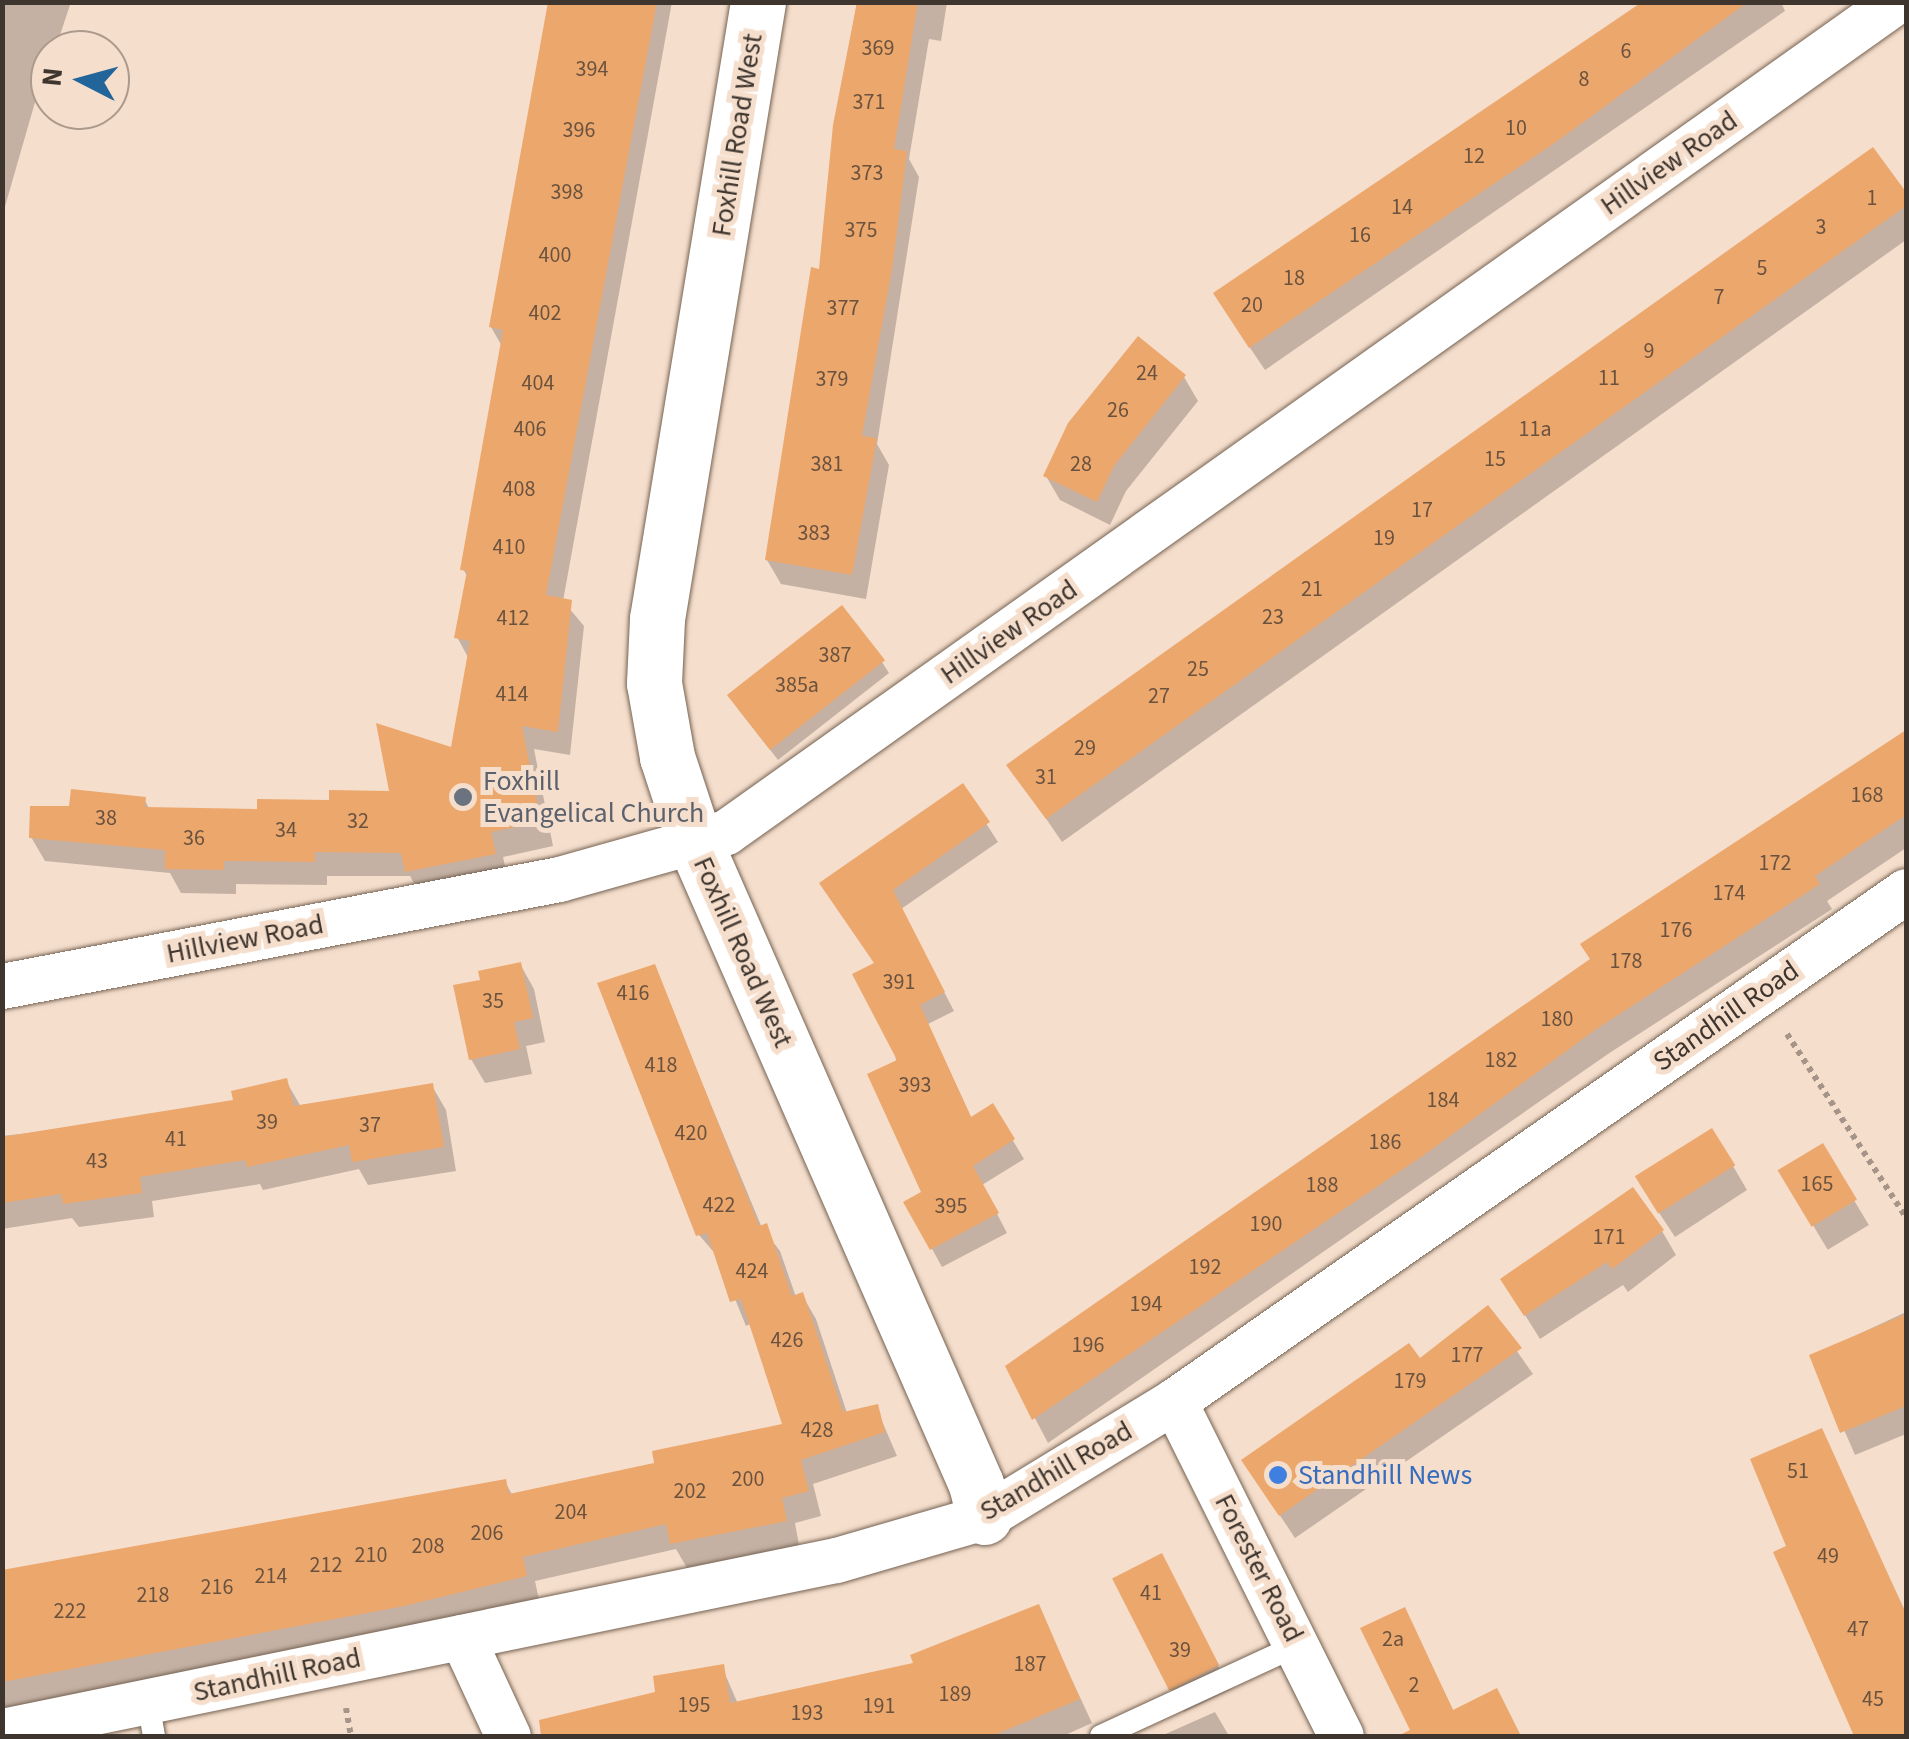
<!DOCTYPE html>
<style>
body{margin:0}
#map{position:relative;width:1909px;height:1739px;overflow:hidden;background:#f5decc;font-family:"Source Sans 3",sans-serif}
div>[style]{position:absolute}
.shadow>*{inset:0;background:#0003;transform-origin:0 0}
.building>*{inset:0;background:#eca76d;transform-origin:0 0}
.path>*{height:6px;margin-top:-3px;transform-origin:0;background:repeating-linear-gradient(90deg,#a59487 0 5px,transparent 0 10px)}
.roads{filter:drop-shadow(0 0 2px #766353) drop-shadow(0 0 2px #766353)}
.service>*{height:22px;margin:-11px;padding:0 11px;transform-origin:11px;border-radius:11px;background:#fff}
.minor>*{height:45px;margin:-22.5px;padding:0 22.5px;transform-origin:22.5px;border-radius:22.5px;background:#fff}
.tertiary>*{height:55px;margin:-27.5px;padding:0 27.5px;transform-origin:27.5px;border-radius:27.5px;background:#fff}
.dots>*{width:28px;height:28px;translate:-50% -50%;box-sizing:border-box;border:5px solid #f5decc;border-radius:50%}
span{translate:-50% -50%;white-space:nowrap;text-align:center;line-height:1.15;-webkit-text-stroke:10px #f5decc;paint-order:stroke}
.number-label{font-size:22px;color:#6a523e}
.number-label span{-webkit-text-stroke-width:0}
.street-label{font-size:28px;color:#3e352e}
.worship-label{font-size:28px;color:#5b616d}
.left{translate:0 -50%;text-align:left}
.shop-label{font-size:28px;color:#366cbe}
.frame{position:absolute;inset:0;border:5px solid #3e352e;pointer-events:none}
.north{position:absolute;left:30px;top:30px;width:100px;height:100px;box-sizing:border-box;background:#f5decc;border:2px solid #ac9a8d;border-radius:50%;rotate:276deg;font-size:28px;font-weight:700;line-height:40px;text-align:center;color:#3e352e}
.north::after{content:'';display:block;margin:auto;width:35px;height:45px;background:#21659a;clip-path:polygon(50% 0,100% 100%,50% 72%,0 100%)}
</style>
<div id="map">
<div class="shadow">
<i style="clip-path:polygon(2px 2px,71px 2px,55px 50px,50px 50px,2px 217px)"></i>
<i style="clip-path:polygon(549px 2px,672px 2px,563px 601px,584px 626px,570px 755px,534px 749px,553px 846px,503px 857px,508px 879px,421px 896px,410px 876px,327px 876px,327px 885px,236px 884px,236px 894px,181px 893px,170px 873px,45px 861px,31px 837px,71px 809px,144px 799px,150px 810px,259px 811px,332px 803px,392px 793px,453px 750px,469px 659px,457px 637px,468px 577px,463px 569px,503px 348px,491px 327px)"></i>
<i style="clip-path:polygon(857px 2px,947px 2px,941px 41px,929px 39px,909px 159px,919px 177px,877px 444px,889px 465px,866px 599px,781px 584px,767px 560px,822px 271px,835px 125px)"></i>
<i style="clip-path:polygon(1643px 2px,1781px 2px,1785px 11px,1265px 370px,1230px 318px)"></i>
<i style="clip-path:polygon(1872px 151px,1906px 196px,1906px 240px,1062px 842px,1010px 766px)"></i>
<i style="clip-path:polygon(1184px 377px,1198px 401px,1126px 491px,1110px 525px,1060px 500px,1046px 476px)"></i>
<i style="clip-path:polygon(882px 662px,889px 673px,778px 760px,738px 709px)"></i>
<i style="clip-path:polygon(1906px 733px,1906px 848px,1827px 901px,1832px 909px,1608px 1054px,1048px 1443px,1008px 1367px,1592px 961px)"></i>
<i style="clip-path:polygon(962px 786px,998px 842px,901px 909px,954px 1011px,928px 1024px,972px 1119px,992px 1106px,1024px 1159px,982px 1185px,1007px 1233px,942px 1267px,907px 1203px,924px 1194px,876px 964px,833px 902px)"></i>
<i style="clip-path:polygon(520px 964px,534px 989px,545px 1042px,526px 1046px,532px 1074px,485px 1083px,471px 1059px,483px 982px)"></i>
<i style="clip-path:polygon(654px 967px,762px 1228px,780px 1251px,796px 1297px,802px 1295px,816px 1319px,847px 1413px,876px 1407px,897px 1456px,813px 1484px,821px 1516px,795px 1523px,799px 1545px,687px 1568px,676px 1549px,535px 1581px,539px 1600px,2px 1712px,2px 1574px,505px 1482px,513px 1496px,657px 1464px,786px 1426px,752px 1323px,746px 1326px,718px 1257px,699px 1235px)"></i>
<i style="clip-path:polygon(286px 1081px,300px 1105px,432px 1086px,446px 1110px,456px 1171px,368px 1185px,359px 1169px,263px 1190px,260px 1184px,152px 1201px,154px 1217px,79px 1227px,72px 1218px,2px 1229px,2px 1136px,138px 1121px,236px 1102px)"></i>
<i style="left:1822px;top:1147px;width:91px;height:48px;rotate:59deg"></i>
<i style="clip-path:polygon(1733px 1166px,1747px 1190px,1675px 1237px,1652px 1202px)"></i>
<i style="clip-path:polygon(1662px 1231px,1676px 1255px,1628px 1292px,1623px 1285px,1540px 1339px,1518px 1304px)"></i>
<i style="clip-path:polygon(1487px 1309px,1533px 1374px,1295px 1538px,1259px 1484px)"></i>
<i style="clip-path:polygon(1906px 1312px,1906px 1434px,1855px 1455px,1812px 1356px)"></i>
<i style="clip-path:polygon(1821px 1432px,1906px 1613px,1906px 1736px,1860px 1736px,1777px 1553px,1789px 1548px)"></i>
<i style="clip-path:polygon(1175px 1580px,1230px 1690px,1184px 1712px,1170px 1687px)"></i>
<i style="clip-path:polygon(1038px 1607px,1092px 1723px,1063px 1736px,552px 1736px,546px 1721px,658px 1694px,722px 1667px,738px 1704px,916px 1665px)"></i>
<i style="clip-path:polygon(1404px 1610px,1454px 1712px,1510px 1715px,1520px 1736px,1415px 1736px,1363px 1629px)"></i>
<i style="clip-path:polygon(1215px 1712px,1229px 1736px,1161px 1736px)"></i>
</div>
<div class="building">
<i style="clip-path:polygon(548px 2px,657px 2px,546px 595px,572px 600px,558px 732px,522px 726px,541px 822px,491px 832px,496px 854px,405px 872px,401px 853px,315px 852px,315px 862px,224px 861px,224px 870px,165px 869px,165px 850px,29px 838px,30px 806px,69px 806px,71px 789px,146px 797px,145px 807px,257px 809px,257px 799px,329px 800px,329px 790px,389px 791px,376px 723px,451px 747px,470px 641px,454px 638px,467px 571px,460px 570px,503px 330px,489px 327px)"></i>
<i style="clip-path:polygon(857px 2px,918px 2px,894px 149px,907px 151px,893px 263px,862px 436px,877px 438px,852px 575px,765px 560px,811px 267px,819px 269px,833px 125px)"></i>
<i style="clip-path:polygon(1642px 2px,1748px 2px,1556px 142px,1249px 348px,1213px 293px)"></i>
<i style="clip-path:polygon(1873px 147px,1906px 192px,1906px 206px,1046px 819px,1006px 765px)"></i>
<i style="clip-path:polygon(1138px 336px,1186px 375px,1114px 466px,1097px 502px,1043px 476px,1068px 423px)"></i>
<i style="left:842px;top:605px;width:70px;height:146px;rotate:52deg"></i>
<i style="clip-path:polygon(1906px 730px,1906px 815px,1815px 876px,1820px 884px,1595px 1030px,1424px 1155px,1032px 1420px,1005px 1366px,1590px 959px,1580px 944px)"></i>
<i style="clip-path:polygon(963px 783px,990px 822px,893px 890px,945px 992px,920px 1005px,971px 1117px,993px 1103px,1015px 1139px,973px 1166px,999px 1213px,930px 1250px,903px 1202px,921px 1192px,867px 1074px,897px 1060px,852px 974px,874px 963px,819px 883px)"></i>
<i style="clip-path:polygon(521px 962px,533px 1018px,514px 1022px,520px 1049px,469px 1060px,453px 985px,480px 980px,478px 971px)"></i>
<i style="clip-path:polygon(655px 964px,759px 1226px,767px 1223px,792px 1296px,803px 1292px,843px 1412px,878px 1404px,885px 1432px,801px 1460px,809px 1491px,782px 1498px,787px 1521px,670px 1544px,666px 1524px,523px 1557px,527px 1576px,404px 1606px,2px 1682px,2px 1570px,506px 1479px,509px 1494px,654px 1463px,652px 1451px,782px 1424px,741px 1299px,730px 1302px,707px 1233px,696px 1236px,597px 983px)"></i>
<i style="clip-path:polygon(287px 1078px,294px 1106px,433px 1083px,444px 1147px,352px 1162px,349px 1145px,247px 1167px,245px 1160px,140px 1177px,142px 1193px,63px 1204px,61px 1194px,2px 1203px,2px 1137px,233px 1100px,231px 1091px)"></i>
<i style="left:1712px;top:1128px;width:44px;height:91px;rotate:58deg"></i>
<i style="left:1823px;top:1143px;width:66px;height:53px;rotate:59deg"></i>
<i style="clip-path:polygon(1633px 1187px,1664px 1230px,1612px 1269px,1607px 1262px,1524px 1316px,1500px 1279px)"></i>
<i style="clip-path:polygon(1488px 1305px,1522px 1348px,1279px 1516px,1241px 1460px,1409px 1343px,1420px 1358px)"></i>
<i style="clip-path:polygon(1906px 1314px,1906px 1406px,1840px 1433px,1809px 1355px)"></i>
<i style="clip-path:polygon(1822px 1428px,1906px 1614px,1906px 1736px,1854px 1736px,1773px 1552px,1786px 1546px,1750px 1459px)"></i>
<i style="left:1162px;top:1553px;width:126px;height:56px;rotate:63deg"></i>
<i style="clip-path:polygon(1039px 1604px,1080px 1699px,992px 1736px,541px 1736px,539px 1720px,655px 1692px,653px 1676px,724px 1664px,730px 1703px,913px 1663px,910px 1655px)"></i>
<i style="clip-path:polygon(1405px 1607px,1453px 1710px,1497px 1688px,1521px 1736px,1398px 1736px,1410px 1730px,1360px 1628px)"></i>
</div>
<div class="path">
<i style="left:1787px;top:1034px;width:218px;rotate:57deg"></i>
<i style="left:346px;top:1708px;width:28px;rotate:80deg"></i>
</div>
<div class="roads">
<div class="service">
<i style="left:148px;top:1702px;width:35px;rotate:80deg"></i>
<i style="left:1101px;top:1736px;width:217px;rotate:-24.8deg"></i>
</div>
<div class="minor">
<i style="left:2px;top:986px;width:567px;rotate:-10.87deg"></i>
<i style="left:559px;top:879px;width:173px;rotate:-15.7deg"></i>
<i style="left:726px;top:832px;width:1434px;rotate:-35.38deg"></i>
<i style="left:1174px;top:1401px;width:374px;rotate:63.5deg"></i>
<i style="left:462px;top:1637px;width:109px;rotate:65.1deg"></i>
<i style="left:2px;top:1731px;width:851px;rotate:-11.59deg"></i>
<i style="left:836px;top:1560px;width:154px;rotate:-16.2deg"></i>
<i style="left:984px;top:1517px;width:223px;rotate:-31.4deg"></i>
<i style="left:1174px;top:1401px;width:892px;rotate:-34.87deg"></i>
</div>
<div class="tertiary">
<i style="left:758px;top:2px;width:625px;rotate:99.3deg"></i>
<i style="left:657px;top:619px;width:64px;rotate:92.7deg"></i>
<i style="left:654px;top:683px;width:75px;rotate:80deg"></i>
<i style="left:667px;top:757px;width:93px;rotate:71.8deg"></i>
<i style="left:696px;top:845px;width:698px;rotate:66.34deg"></i>
<i style="left:976px;top:1484px;width:34px;rotate:76deg"></i>
</div>
</div>
<div class="dots">
<i style="left:463px;top:797px;background:#6b7280"></i>
<i style="left:1278px;top:1475px;background:#3f7fe0"></i>
</div>
<div class="number-label">
<span style="left:878px;top:49px">369</span>
<span style="left:1626px;top:52px">6</span>
<span style="left:592px;top:70px">394</span>
<span style="left:1584px;top:80px">8</span>
<span style="left:869px;top:103px">371</span>
<span style="left:1516px;top:129px">10</span>
<span style="left:579px;top:131px">396</span>
<span style="left:1474px;top:157px">12</span>
<span style="left:867px;top:174px">373</span>
<span style="left:567px;top:193px">398</span>
<span style="left:1872px;top:199px">1</span>
<span style="left:1402px;top:208px">14</span>
<span style="left:1821px;top:228px">3</span>
<span style="left:861px;top:231px">375</span>
<span style="left:1360px;top:236px">16</span>
<span style="left:555px;top:256px">400</span>
<span style="left:1762px;top:269px">5</span>
<span style="left:1294px;top:279px">18</span>
<span style="left:1719px;top:298px">7</span>
<span style="left:1252px;top:306px">20</span>
<span style="left:843px;top:309px">377</span>
<span style="left:545px;top:314px">402</span>
<span style="left:1649px;top:352px">9</span>
<span style="left:1147px;top:374px">24</span>
<span style="left:1609px;top:379px">11</span>
<span style="left:832px;top:380px">379</span>
<span style="left:538px;top:384px">404</span>
<span style="left:1118px;top:411px">26</span>
<span style="left:530px;top:430px">406</span>
<span style="left:1535px;top:430px">11a</span>
<span style="left:1495px;top:460px">15</span>
<span style="left:827px;top:465px">381</span>
<span style="left:1081px;top:465px">28</span>
<span style="left:519px;top:490px">408</span>
<span style="left:1422px;top:511px">17</span>
<span style="left:814px;top:534px">383</span>
<span style="left:1384px;top:539px">19</span>
<span style="left:509px;top:548px">410</span>
<span style="left:1312px;top:590px">21</span>
<span style="left:1273px;top:618px">23</span>
<span style="left:513px;top:619px">412</span>
<span style="left:835px;top:656px">387</span>
<span style="left:1198px;top:670px">25</span>
<span style="left:797px;top:686px">385a</span>
<span style="left:512px;top:695px">414</span>
<span style="left:1159px;top:697px">27</span>
<span style="left:1085px;top:749px">29</span>
<span style="left:1046px;top:778px">31</span>
<span style="left:1867px;top:796px">168</span>
<span style="left:106px;top:819px">38</span>
<span style="left:358px;top:822px">32</span>
<span style="left:286px;top:831px">34</span>
<span style="left:194px;top:839px">36</span>
<span style="left:1775px;top:864px">172</span>
<span style="left:1729px;top:894px">174</span>
<span style="left:1676px;top:931px">176</span>
<span style="left:1626px;top:962px">178</span>
<span style="left:899px;top:983px">391</span>
<span style="left:633px;top:994px">416</span>
<span style="left:493px;top:1002px">35</span>
<span style="left:1557px;top:1020px">180</span>
<span style="left:1501px;top:1061px">182</span>
<span style="left:661px;top:1066px">418</span>
<span style="left:915px;top:1086px">393</span>
<span style="left:1443px;top:1101px">184</span>
<span style="left:267px;top:1123px">39</span>
<span style="left:370px;top:1126px">37</span>
<span style="left:691px;top:1134px">420</span>
<span style="left:176px;top:1140px">41</span>
<span style="left:1385px;top:1143px">186</span>
<span style="left:97px;top:1162px">43</span>
<span style="left:1817px;top:1185px">165</span>
<span style="left:1322px;top:1186px">188</span>
<span style="left:719px;top:1206px">422</span>
<span style="left:951px;top:1207px">395</span>
<span style="left:1266px;top:1225px">190</span>
<span style="left:1609px;top:1238px">171</span>
<span style="left:1205px;top:1268px">192</span>
<span style="left:752px;top:1272px">424</span>
<span style="left:1146px;top:1305px">194</span>
<span style="left:787px;top:1341px">426</span>
<span style="left:1088px;top:1346px">196</span>
<span style="left:1467px;top:1356px">177</span>
<span style="left:1410px;top:1382px">179</span>
<span style="left:817px;top:1431px">428</span>
<span style="left:1798px;top:1472px">51</span>
<span style="left:748px;top:1480px">200</span>
<span style="left:690px;top:1492px">202</span>
<span style="left:571px;top:1513px">204</span>
<span style="left:487px;top:1534px">206</span>
<span style="left:428px;top:1547px">208</span>
<span style="left:371px;top:1556px">210</span>
<span style="left:1828px;top:1557px">49</span>
<span style="left:326px;top:1566px">212</span>
<span style="left:271px;top:1577px">214</span>
<span style="left:217px;top:1588px">216</span>
<span style="left:1151px;top:1594px">41</span>
<span style="left:153px;top:1596px">218</span>
<span style="left:70px;top:1612px">222</span>
<span style="left:1858px;top:1630px">47</span>
<span style="left:1393px;top:1640px">2a</span>
<span style="left:1180px;top:1651px">39</span>
<span style="left:1030px;top:1665px">187</span>
<span style="left:1414px;top:1686px">2</span>
<span style="left:955px;top:1695px">189</span>
<span style="left:1873px;top:1700px">45</span>
<span style="left:694px;top:1706px">195</span>
<span style="left:879px;top:1707px">191</span>
<span style="left:807px;top:1714px">193</span>
</div>
<div class="street-label">
<span style="left:737px;top:135px;rotate:-81deg">Foxhill Road West</span>
<span style="left:1669px;top:163px;rotate:-35deg">Hillview Road</span>
<span style="left:1009px;top:632px;rotate:-35deg">Hillview Road</span>
<span style="left:245px;top:939px;rotate:-11deg">Hillview Road</span>
<span style="left:743px;top:952px;rotate:66deg">Foxhill Road West</span>
<span style="left:1726px;top:1016px;rotate:-35deg">Standhill Road</span>
<span style="left:1056px;top:1471px;rotate:-30deg">Standhill Road</span>
<span style="left:1259px;top:1568px;rotate:63deg">Forester Road</span>
<span style="left:277px;top:1675px;rotate:-12deg">Standhill Road</span>
</div>
<div class="worship-label">
<span class="left" style="left:483px;top:797px">Foxhill<br>Evangelical Church</span>
</div>
<div class="shop-label">
<span class="left" style="left:1298px;top:1475px">Standhill News</span>
</div>
<div class="frame"></div>
<div class="north">N</div>
</div>
